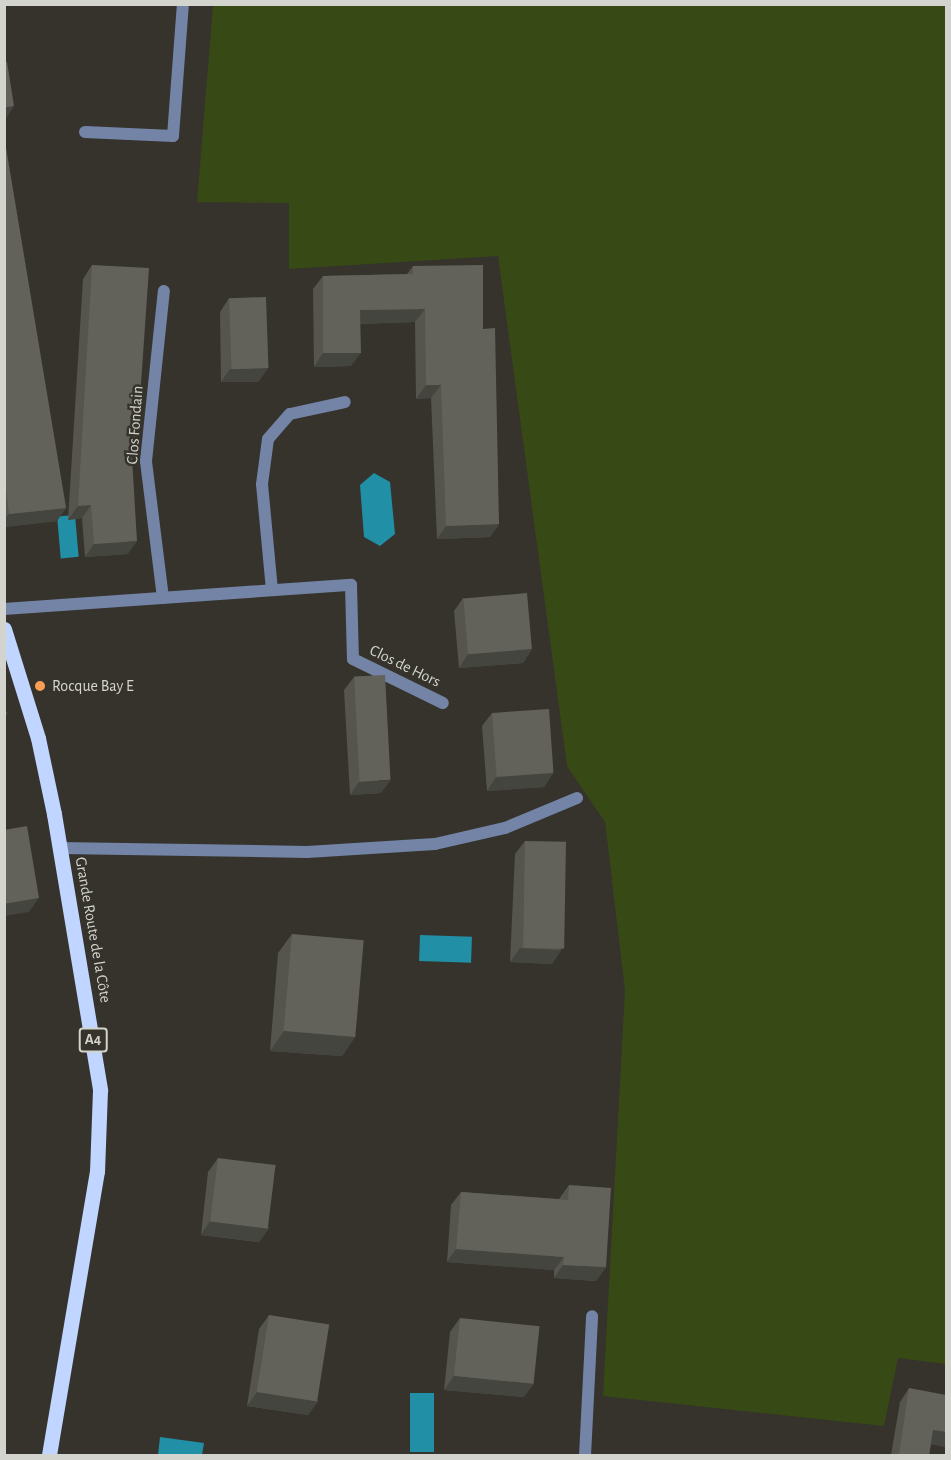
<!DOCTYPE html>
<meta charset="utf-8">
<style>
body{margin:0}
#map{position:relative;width:951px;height:1460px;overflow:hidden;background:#35332c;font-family:"Alegreya Sans",sans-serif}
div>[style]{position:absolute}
.green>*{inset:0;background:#374915}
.water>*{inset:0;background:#218fa5;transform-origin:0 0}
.service>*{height:12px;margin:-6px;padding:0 6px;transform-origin:6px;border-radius:6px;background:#7384a6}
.primary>*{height:15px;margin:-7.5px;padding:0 7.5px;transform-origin:7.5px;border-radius:7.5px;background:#c0d5ff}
.wall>*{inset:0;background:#55544d}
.shaded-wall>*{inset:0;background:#45453f}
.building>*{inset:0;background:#63625a;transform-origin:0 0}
.dots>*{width:16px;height:16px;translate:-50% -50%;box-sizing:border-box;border:3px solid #35332c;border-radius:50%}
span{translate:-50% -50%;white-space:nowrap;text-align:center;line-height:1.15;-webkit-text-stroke:5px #35332c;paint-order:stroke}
.shield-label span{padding:2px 4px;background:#35332c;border:2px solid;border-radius:4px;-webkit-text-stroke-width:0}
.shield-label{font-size:15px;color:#d4d4cf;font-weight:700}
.street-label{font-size:16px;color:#d4d4cf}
.poi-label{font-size:16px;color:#d4d4cf}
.left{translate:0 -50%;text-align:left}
.frame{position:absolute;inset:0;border:6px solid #d4d4cf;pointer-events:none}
</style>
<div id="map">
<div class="green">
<i style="clip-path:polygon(213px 5px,946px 5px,946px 1364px,898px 1358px,884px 1426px,603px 1396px,625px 990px,605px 822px,567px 766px,498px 256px,289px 269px,289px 203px,197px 202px)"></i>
</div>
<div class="water">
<i style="clip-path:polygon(374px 473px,390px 482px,395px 534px,380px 546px,364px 537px,360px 485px)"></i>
<i style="left:75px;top:515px;width:42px;height:18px;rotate:85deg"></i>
<i style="left:420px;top:935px;width:52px;height:26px;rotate:2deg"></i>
<i style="left:410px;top:1393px;width:24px;height:59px"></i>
<i style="clip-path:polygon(160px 1437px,204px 1443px,202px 1455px,158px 1455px)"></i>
</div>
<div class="service">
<i style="left:85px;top:132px;width:88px;rotate:2.6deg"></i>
<i style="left:173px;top:136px;width:132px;rotate:-85.7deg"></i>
<i style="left:272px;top:590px;width:106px;rotate:-95.4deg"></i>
<i style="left:262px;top:484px;width:45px;rotate:-82.4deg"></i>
<i style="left:268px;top:439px;width:33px;rotate:-49deg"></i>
<i style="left:290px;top:414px;width:56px;rotate:-12.3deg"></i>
<i style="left:163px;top:598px;width:138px;rotate:-97.1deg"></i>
<i style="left:146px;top:461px;width:171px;rotate:-84deg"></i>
<i style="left:4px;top:609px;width:348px;rotate:-4deg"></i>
<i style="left:351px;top:585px;width:74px;rotate:88.5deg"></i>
<i style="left:353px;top:659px;width:100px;rotate:26.1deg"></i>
<i style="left:60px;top:848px;width:247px;rotate:0.9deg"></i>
<i style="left:307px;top:852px;width:128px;rotate:-3.6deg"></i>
<i style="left:435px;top:844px;width:72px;rotate:-12.9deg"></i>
<i style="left:505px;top:828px;width:78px;rotate:-22.6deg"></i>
<i style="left:585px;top:1456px;width:140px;rotate:-87.1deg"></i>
</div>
<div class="primary">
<i style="left:4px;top:629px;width:114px;rotate:72.7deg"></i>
<i style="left:38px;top:738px;width:78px;rotate:78.1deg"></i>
<i style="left:54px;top:814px;width:280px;rotate:80.5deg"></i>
<i style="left:100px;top:1090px;width:81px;rotate:92.1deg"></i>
<i style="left:97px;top:1171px;width:289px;rotate:99.6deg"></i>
</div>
<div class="wall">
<i style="clip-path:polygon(4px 136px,66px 508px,57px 521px,4px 527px)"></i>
<i style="clip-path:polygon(92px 265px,131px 450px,128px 554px,85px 557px,82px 518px,68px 520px,83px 279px)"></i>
<i style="clip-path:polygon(413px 266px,483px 329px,499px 524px,490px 537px,437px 539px,431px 398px,416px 399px,415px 322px,360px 324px,351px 366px,314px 367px,313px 289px,323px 276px,407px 274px)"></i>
<i style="clip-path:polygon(229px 298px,268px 368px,258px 382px,221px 382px,220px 312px)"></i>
<i style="clip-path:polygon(463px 598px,532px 649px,523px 663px,459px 668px,454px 611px)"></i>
<i style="clip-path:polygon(354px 677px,381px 793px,350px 795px,344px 690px)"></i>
<i style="clip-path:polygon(492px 713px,553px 773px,544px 787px,487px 791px,482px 726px)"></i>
<i style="clip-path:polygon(525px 841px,561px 950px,552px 964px,510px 962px,515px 854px)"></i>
<i style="clip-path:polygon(292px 934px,355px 1037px,342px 1056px,270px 1051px,278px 953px)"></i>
<i style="clip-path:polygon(218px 1158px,269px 1228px,259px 1242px,201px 1235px,208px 1172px)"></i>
<i style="clip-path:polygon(569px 1185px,606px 1267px,596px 1281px,554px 1278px,554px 1270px,447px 1262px,451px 1205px,461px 1192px,559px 1199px)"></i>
<i style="clip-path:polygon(269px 1315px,318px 1401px,308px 1415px,247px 1406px,259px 1329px)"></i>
<i style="clip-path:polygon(460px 1318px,524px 1397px,444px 1390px,450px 1332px)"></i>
<i style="clip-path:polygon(909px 1388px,946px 1447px,931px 1444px,929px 1455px,891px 1455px,900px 1402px)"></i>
</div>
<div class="shaded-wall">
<i style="clip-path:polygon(14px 106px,5px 120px,4px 120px,4px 108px)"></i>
<i style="clip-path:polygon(425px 309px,415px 322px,351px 324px,360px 310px)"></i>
<i style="clip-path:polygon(323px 353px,361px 353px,351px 366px,314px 367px)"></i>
<i style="clip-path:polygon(268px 368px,258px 382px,221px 382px,230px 369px)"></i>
<i style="clip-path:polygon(426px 385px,441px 385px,431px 398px,416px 399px)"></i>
<i style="clip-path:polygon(131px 441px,137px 442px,127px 455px)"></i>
<i style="clip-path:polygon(91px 505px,82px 518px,68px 520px,78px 506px)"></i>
<i style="clip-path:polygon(66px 508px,57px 521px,4px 527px,4px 520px,9px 514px)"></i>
<i style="clip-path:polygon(499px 524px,490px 537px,437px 539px,446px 526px)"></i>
<i style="clip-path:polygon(137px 541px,128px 554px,85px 557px,94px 544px)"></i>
<i style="clip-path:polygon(532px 649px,523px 663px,459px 668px,468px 654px)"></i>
<i style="clip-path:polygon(553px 773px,544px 787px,487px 791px,496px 777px)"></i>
<i style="clip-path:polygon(391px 780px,381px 793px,350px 795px,359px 782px)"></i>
<i style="clip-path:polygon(39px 898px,29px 912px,4px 916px,4px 904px)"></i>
<i style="clip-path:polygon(520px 948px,561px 950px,552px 964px,510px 962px)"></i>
<i style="clip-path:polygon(284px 1031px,355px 1037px,342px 1056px,270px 1051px)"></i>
<i style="clip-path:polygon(210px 1221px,269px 1228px,259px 1242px,201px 1235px)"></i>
<i style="clip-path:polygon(456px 1249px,564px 1257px,554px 1270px,447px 1262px)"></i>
<i style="clip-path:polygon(563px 1265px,606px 1267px,596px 1281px,554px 1278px)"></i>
<i style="clip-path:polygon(454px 1376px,534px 1384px,524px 1397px,444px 1390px)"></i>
<i style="clip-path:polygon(257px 1392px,318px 1401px,308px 1415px,247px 1406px)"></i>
<i style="clip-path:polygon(933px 1430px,946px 1432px,946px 1447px,924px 1443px)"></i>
</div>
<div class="building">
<i style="clip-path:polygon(7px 62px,14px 106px,4px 108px,4px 63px)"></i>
<i style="clip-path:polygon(4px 136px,66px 508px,9px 514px,4px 469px,4px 450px,6px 450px,4px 440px)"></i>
<i style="clip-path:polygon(92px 265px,149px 268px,137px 442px,131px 441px,137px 541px,94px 544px,91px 505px,78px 506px)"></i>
<i style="clip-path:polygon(483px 265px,483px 329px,495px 328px,499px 524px,446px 526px,441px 385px,426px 385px,425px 309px,360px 310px,361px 353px,323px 353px,323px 276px,413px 274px,413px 266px)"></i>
<i style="left:266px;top:297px;width:71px;height:37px;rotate:88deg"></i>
<i style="left:527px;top:593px;width:56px;height:64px;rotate:85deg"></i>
<i style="left:385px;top:675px;width:105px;height:31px;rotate:87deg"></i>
<i style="clip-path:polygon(4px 704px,7px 714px,4px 714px)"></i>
<i style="left:549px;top:709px;width:64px;height:57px;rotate:86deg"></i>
<i style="clip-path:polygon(27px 826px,39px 898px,4px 904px,4px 830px)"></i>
<i style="left:525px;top:841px;width:41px;height:107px;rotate:1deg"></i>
<i style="left:292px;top:934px;width:72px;height:97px;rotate:5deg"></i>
<i style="left:218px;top:1158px;width:58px;height:64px;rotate:7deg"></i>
<i style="clip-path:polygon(569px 1185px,611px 1188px,606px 1267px,563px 1265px,564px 1257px,456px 1249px,461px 1192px,568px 1200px)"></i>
<i style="left:269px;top:1315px;width:61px;height:78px;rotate:9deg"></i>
<i style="left:460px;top:1318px;width:80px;height:58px;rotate:6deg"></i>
<i style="clip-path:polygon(909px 1388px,946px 1395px,946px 1432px,933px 1430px,929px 1455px,899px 1455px)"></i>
</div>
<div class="dots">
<i style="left:40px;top:686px;background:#fc9d54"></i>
</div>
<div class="shield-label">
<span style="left:93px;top:1040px">A4</span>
</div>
<div class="street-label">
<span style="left:135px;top:425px;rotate:-86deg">Clos Fondain</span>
<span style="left:405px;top:666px;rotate:26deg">Clos de Hors</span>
<span style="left:93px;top:930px;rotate:80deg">Grande Route de la Côte</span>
</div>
<div class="poi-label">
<span class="left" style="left:52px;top:686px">Rocque Bay E</span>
</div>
<div class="frame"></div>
</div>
